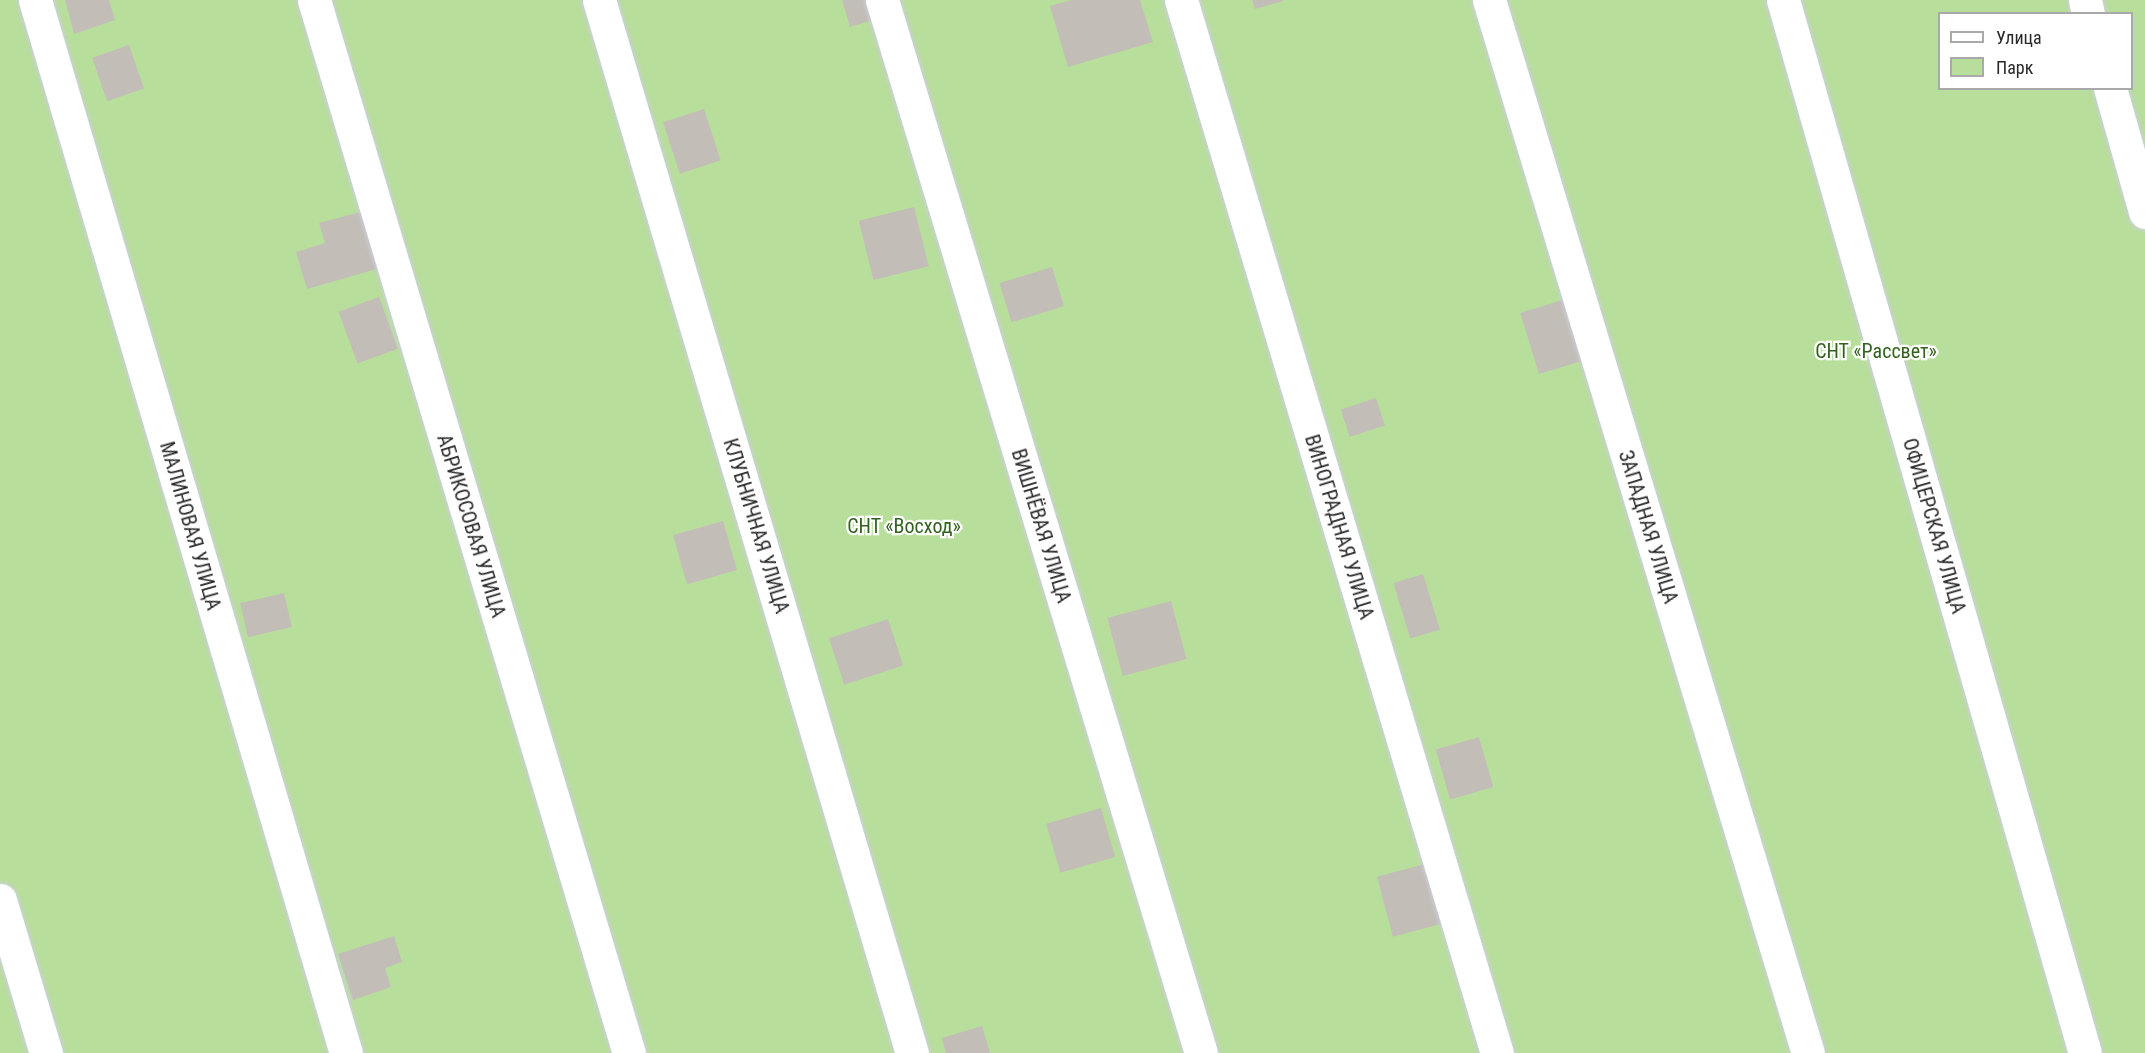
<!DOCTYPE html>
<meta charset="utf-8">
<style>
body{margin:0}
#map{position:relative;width:2145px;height:1053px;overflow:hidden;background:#ebe3dc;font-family:"Roboto Condensed",sans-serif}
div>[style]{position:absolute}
.green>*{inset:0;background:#b8de9b}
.building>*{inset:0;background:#c3bdb8;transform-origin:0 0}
.roads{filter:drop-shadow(0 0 2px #cacfda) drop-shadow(0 0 2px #cacfda)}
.minor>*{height:33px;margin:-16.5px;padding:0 16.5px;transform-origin:16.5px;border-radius:16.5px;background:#fff}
span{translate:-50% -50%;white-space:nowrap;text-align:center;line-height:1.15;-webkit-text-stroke:4.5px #fff;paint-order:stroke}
.park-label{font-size:20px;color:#32621e}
.street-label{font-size:20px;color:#292929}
.legend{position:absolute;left:1938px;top:12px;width:195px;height:78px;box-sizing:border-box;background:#fff;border:2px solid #a9a9a9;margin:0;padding:8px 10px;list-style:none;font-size:18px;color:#292929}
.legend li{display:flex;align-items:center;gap:12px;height:30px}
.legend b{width:30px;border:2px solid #a9a9a9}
</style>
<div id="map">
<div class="green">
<i style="clip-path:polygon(evenodd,0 0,2145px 0,2145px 1053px,0 1053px,0 0,1940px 14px,2132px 14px,2132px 88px,1940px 88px,1940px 14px)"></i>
</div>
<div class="building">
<i style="clip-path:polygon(65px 0,109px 0,115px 20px,74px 34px)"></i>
<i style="clip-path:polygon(842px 0,873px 0,879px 18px,850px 27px)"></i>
<i style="clip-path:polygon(1071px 0,1140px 0,1153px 42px,1068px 67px,1050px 6px)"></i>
<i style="clip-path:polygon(1252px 0,1283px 0,1283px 1px,1255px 9px)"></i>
<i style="left:129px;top:45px;width:46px;height:39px;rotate:71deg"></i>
<i style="left:704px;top:109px;width:54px;height:43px;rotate:72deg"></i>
<i style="left:914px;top:207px;width:61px;height:57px;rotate:76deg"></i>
<i style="clip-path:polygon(364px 211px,380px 268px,307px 289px,296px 252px,325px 243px,319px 223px)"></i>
<i style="left:1052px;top:267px;width:41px;height:55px;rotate:73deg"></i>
<i style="left:379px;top:297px;width:55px;height:43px;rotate:70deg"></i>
<i style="left:1569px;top:298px;width:64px;height:51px;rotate:73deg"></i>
<i style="left:1376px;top:398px;width:29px;height:37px;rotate:72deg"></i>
<i style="left:723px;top:521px;width:51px;height:52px;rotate:74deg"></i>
<i style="left:1423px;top:574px;width:58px;height:31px;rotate:73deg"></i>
<i style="left:284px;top:593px;width:35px;height:45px;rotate:77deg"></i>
<i style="left:1171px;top:601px;width:60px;height:66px;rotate:75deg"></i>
<i style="left:888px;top:619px;width:49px;height:62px;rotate:72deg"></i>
<i style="left:1479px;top:737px;width:52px;height:45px;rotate:74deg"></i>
<i style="left:1101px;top:808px;width:51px;height:57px;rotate:74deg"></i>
<i style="left:1432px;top:862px;width:62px;height:57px;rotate:75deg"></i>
<i style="clip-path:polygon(394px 936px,402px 962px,385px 968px,391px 987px,353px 1000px,338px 954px)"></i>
<i style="clip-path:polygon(982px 1026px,990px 1053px,946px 1053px,942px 1038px)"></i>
</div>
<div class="roads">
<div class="minor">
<i style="left:35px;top:0;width:1098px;rotate:73.55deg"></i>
<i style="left:314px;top:0;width:1099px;rotate:73.35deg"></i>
<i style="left:599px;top:0;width:1099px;rotate:73.45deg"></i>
<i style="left:882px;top:0;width:1100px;rotate:73.15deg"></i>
<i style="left:1181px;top:0;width:1099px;rotate:73.3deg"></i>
<i style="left:1489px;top:0;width:1100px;rotate:73.15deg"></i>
<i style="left:1783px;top:0;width:1095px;rotate:74deg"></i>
<i style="left:2085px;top:0;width:14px;rotate:78deg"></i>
<i style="left:2110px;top:88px;width:129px;rotate:74.2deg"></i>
<i style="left:0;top:900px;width:160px;rotate:73.3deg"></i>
</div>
</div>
<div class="park-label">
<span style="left:1876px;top:351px">СНТ «Рассвет»</span>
<span style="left:904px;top:526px">СНТ «Восход»</span>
</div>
<div class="street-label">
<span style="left:190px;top:526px;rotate:74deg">МАЛИНОВАЯ УЛИЦА</span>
<span style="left:471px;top:526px;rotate:73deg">АБРИКОСОВАЯ УЛИЦА</span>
<span style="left:756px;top:526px;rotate:73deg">КЛУБНИЧНАЯ УЛИЦА</span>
<span style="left:1041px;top:526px;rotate:73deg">ВИШНЁВАЯ УЛИЦА</span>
<span style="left:1934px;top:526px;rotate:74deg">ОФИЦЕРСКАЯ УЛИЦА</span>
<span style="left:1339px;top:527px;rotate:73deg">ВИНОГРАДНАЯ УЛИЦА</span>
<span style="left:1648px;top:527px;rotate:73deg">ЗАПАДНАЯ УЛИЦА</span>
</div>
<ul class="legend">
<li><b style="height:8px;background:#fff"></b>Улица</li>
<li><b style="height:16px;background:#b8de9b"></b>Парк</li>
</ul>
</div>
